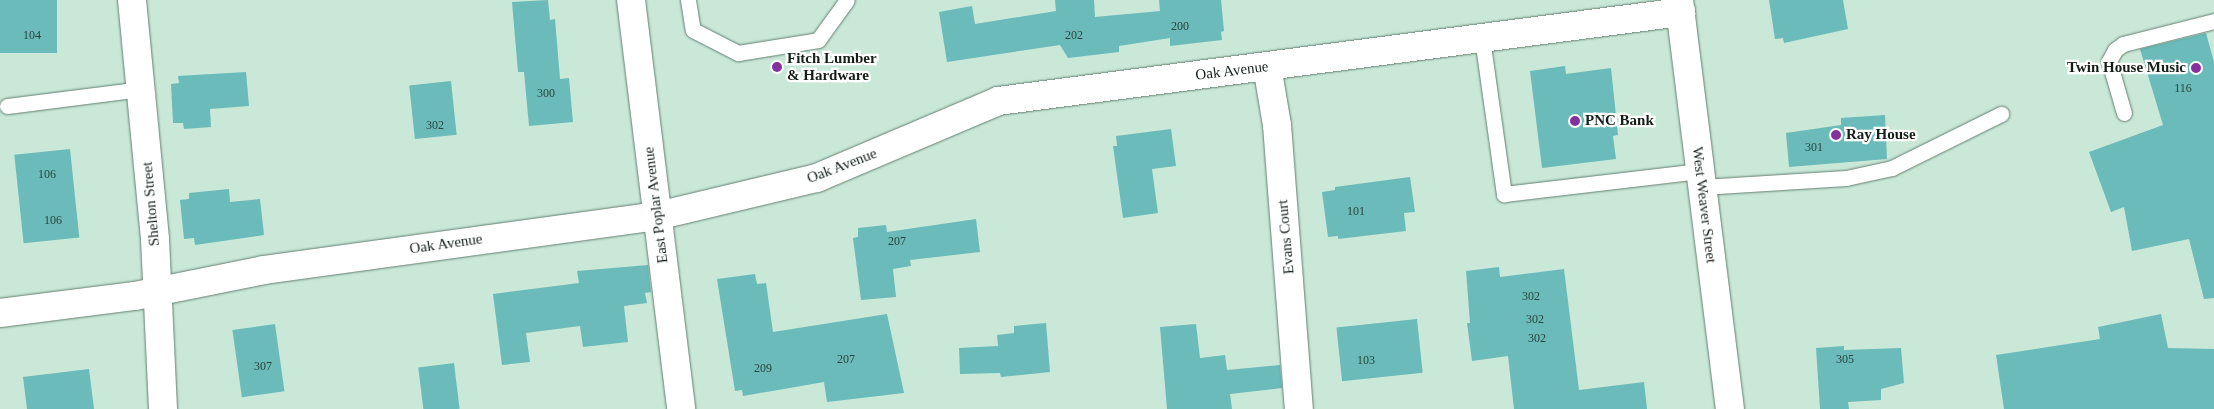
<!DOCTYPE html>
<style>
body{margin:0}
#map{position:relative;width:2214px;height:409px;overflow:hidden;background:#c9e8d8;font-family:"Times New Roman",serif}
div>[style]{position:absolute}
.building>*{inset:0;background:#6abbb9;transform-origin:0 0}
.roads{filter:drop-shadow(0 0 1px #637f70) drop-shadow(0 0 1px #637f70)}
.service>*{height:15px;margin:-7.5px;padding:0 7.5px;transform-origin:7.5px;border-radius:7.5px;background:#fff}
.minor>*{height:28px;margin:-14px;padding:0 14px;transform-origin:14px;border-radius:14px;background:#fff}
.tertiary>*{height:28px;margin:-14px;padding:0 14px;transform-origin:14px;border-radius:14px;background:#fff}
.dots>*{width:14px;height:14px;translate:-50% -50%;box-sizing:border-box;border:2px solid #fff;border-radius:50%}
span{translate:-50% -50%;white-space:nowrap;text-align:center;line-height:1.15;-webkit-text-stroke:4.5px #fff;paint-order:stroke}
.number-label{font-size:12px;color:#294540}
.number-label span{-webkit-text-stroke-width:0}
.poi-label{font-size:15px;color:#131e18;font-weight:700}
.left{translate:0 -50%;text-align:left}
.right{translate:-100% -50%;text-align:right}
.street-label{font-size:15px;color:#131e18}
</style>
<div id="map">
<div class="building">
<i style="left:0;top:0;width:57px;height:53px"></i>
<i style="clip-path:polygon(548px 0,550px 20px,555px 19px,560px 79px,569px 78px,573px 122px,529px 126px,524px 72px,518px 72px,512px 2px)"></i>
<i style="clip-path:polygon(1055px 0,1094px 0,1095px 17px,1160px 11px,1159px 0,1221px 0,1224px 31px,1221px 32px,1222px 40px,1170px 46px,1170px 38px,1119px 46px,1119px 52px,1068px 58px,1060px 45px,947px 62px,939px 12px,972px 6px,975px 24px,1056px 11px)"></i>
<i style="clip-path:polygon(1769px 0,1843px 0,1848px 29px,1784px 43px,1783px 38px,1775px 39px)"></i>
<i style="clip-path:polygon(2206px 33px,2214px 62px,2214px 298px,2204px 299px,2189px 239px,2132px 251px,2124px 207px,2111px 212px,2089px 152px,2163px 125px,2140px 49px)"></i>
<i style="clip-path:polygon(1565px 66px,1566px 74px,1611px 68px,1618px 135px,1613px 136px,1616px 159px,1542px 168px,1530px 71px)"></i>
<i style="clip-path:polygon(246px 72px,249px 106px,210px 109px,211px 127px,184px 129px,183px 123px,173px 123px,171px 84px,179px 83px,178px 76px)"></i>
<i style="left:451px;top:81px;width:54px;height:42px;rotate:84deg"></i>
<i style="clip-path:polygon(1885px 115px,1887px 159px,1789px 167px,1786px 133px,1841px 125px,1841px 118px)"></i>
<i style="clip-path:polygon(1171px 129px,1176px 166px,1152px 169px,1158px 213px,1123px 218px,1113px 146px,1117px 146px,1116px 136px)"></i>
<i style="left:70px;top:149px;width:89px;height:56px;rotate:84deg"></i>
<i style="clip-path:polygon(1410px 177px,1415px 212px,1404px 213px,1406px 231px,1338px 239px,1338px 236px,1328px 237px,1322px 192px,1335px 190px,1335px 187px)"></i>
<i style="clip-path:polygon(229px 189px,230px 202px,260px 199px,264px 235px,195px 245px,194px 238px,184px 239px,180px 200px,189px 199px,189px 193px)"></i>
<i style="clip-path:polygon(976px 219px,980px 252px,910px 260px,911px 266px,893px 269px,896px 297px,861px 300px,853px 238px,858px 237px,858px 228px,886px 225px,887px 232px)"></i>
<i style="clip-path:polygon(648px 265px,651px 292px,645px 293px,647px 303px,624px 306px,628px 342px,583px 347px,580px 326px,526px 333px,530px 362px,502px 365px,493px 294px,579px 283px,577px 271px)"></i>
<i style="clip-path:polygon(1499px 267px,1500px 277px,1564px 269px,1579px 390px,1644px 382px,1647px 409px,1514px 409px,1508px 356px,1472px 361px,1467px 323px,1470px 323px,1466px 271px)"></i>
<i style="clip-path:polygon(755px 274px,757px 284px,766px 283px,773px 332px,887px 314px,904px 393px,827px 402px,824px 382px,743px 396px,742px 390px,735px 391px,717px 279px)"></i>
<i style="clip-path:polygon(2161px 314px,2168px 348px,2214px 349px,2214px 409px,2004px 409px,1996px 355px,2100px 339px,2098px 327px)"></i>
<i style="left:1417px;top:319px;width:54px;height:81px;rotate:84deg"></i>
<i style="clip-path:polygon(1046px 323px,1050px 372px,1001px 377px,1000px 373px,960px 374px,959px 348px,998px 346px,997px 335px,1014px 333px,1014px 326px)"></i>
<i style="left:275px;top:324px;width:68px;height:43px;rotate:82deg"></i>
<i style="clip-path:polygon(1196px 324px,1200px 358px,1225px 355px,1227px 370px,1280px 365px,1282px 388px,1230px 394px,1232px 409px,1167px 409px,1160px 327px)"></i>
<i style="clip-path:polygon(1844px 346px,1844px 350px,1901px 348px,1904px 383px,1881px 389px,1881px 400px,1848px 402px,1849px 409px,1820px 409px,1816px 348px)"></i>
<i style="left:454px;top:363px;width:46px;height:36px;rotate:83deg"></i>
<i style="clip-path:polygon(89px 369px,94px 409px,27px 409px,23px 377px)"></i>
</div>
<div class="roads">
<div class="service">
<i style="left:688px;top:0;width:30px;rotate:81deg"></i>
<i style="left:693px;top:30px;width:51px;rotate:27.1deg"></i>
<i style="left:738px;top:53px;width:81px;rotate:-9.2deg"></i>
<i style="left:818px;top:40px;width:49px;rotate:-54.1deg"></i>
<i style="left:1482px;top:38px;width:158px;rotate:82deg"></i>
<i style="left:1504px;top:194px;width:197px;rotate:-6.7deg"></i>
<i style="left:7px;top:106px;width:135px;rotate:-7.2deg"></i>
<i style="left:2124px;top:113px;width:54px;rotate:-106.1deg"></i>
<i style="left:2109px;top:61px;width:13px;rotate:-61deg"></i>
<i style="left:2115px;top:50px;width:10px;rotate:-37deg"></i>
<i style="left:2123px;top:44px;width:94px;rotate:-14.2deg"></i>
<i style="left:1702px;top:187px;width:144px;rotate:-3.6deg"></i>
<i style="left:1846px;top:178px;width:47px;rotate:-12.3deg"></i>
<i style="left:1892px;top:168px;width:122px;rotate:-26.4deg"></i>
</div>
<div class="minor">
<i style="left:132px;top:0;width:240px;rotate:84.5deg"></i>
<i style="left:155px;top:239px;width:170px;rotate:87.3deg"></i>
<i style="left:631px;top:0;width:412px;rotate:83deg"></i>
<i style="left:1267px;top:66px;width:60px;rotate:80.4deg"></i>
<i style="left:1277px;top:125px;width:285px;rotate:85.6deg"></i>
<i style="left:0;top:313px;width:136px;rotate:-7.2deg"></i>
<i style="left:135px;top:296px;width:132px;rotate:-11.4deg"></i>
<i style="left:264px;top:270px;width:397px;rotate:-7.8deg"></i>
<i style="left:657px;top:216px;width:164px;rotate:-13.4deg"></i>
<i style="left:817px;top:178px;width:197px;rotate:-23deg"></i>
<i style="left:998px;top:101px;width:689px;rotate:-7.42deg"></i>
</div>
<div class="tertiary">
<i style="left:1679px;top:0;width:412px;rotate:82.9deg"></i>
</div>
</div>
<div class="dots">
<i style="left:777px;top:67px;background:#84309f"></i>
<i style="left:2196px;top:68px;background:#84309f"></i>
<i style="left:1575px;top:121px;background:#84309f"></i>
<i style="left:1836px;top:135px;background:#84309f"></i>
</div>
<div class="number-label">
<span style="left:1180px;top:27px">200</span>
<span style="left:32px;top:36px">104</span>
<span style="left:1074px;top:36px">202</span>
<span style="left:2183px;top:89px">116</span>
<span style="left:546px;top:94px">300</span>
<span style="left:435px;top:126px">302</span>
<span style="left:1814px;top:148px">301</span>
<span style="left:47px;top:175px">106</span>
<span style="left:1356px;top:212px">101</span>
<span style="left:53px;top:221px">106</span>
<span style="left:897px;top:242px">207</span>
<span style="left:1531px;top:297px">302</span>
<span style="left:1535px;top:320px">302</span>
<span style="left:1537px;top:339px">302</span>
<span style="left:846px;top:360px">207</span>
<span style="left:1845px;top:360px">305</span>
<span style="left:1366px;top:361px">103</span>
<span style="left:263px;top:367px">307</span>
<span style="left:763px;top:369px">209</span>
</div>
<div class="poi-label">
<span class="left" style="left:787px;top:67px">Fitch Lumber<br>&amp; Hardware</span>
<span class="right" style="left:2186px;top:68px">Twin House Music</span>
<span class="left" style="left:1585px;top:121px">PNC Bank</span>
<span class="left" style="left:1846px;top:135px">Ray House</span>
</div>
<div class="street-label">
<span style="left:1232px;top:71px;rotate:-7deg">Oak Avenue</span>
<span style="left:842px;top:166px;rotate:-21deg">Oak Avenue</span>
<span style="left:151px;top:204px;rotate:-95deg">Shelton Street</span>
<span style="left:656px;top:205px;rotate:-97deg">East Poplar Avenue</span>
<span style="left:1704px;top:205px;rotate:83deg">West Weaver Street</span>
<span style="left:1286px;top:237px;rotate:-95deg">Evans Court</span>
<span style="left:446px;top:244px;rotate:-8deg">Oak Avenue</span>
</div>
</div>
